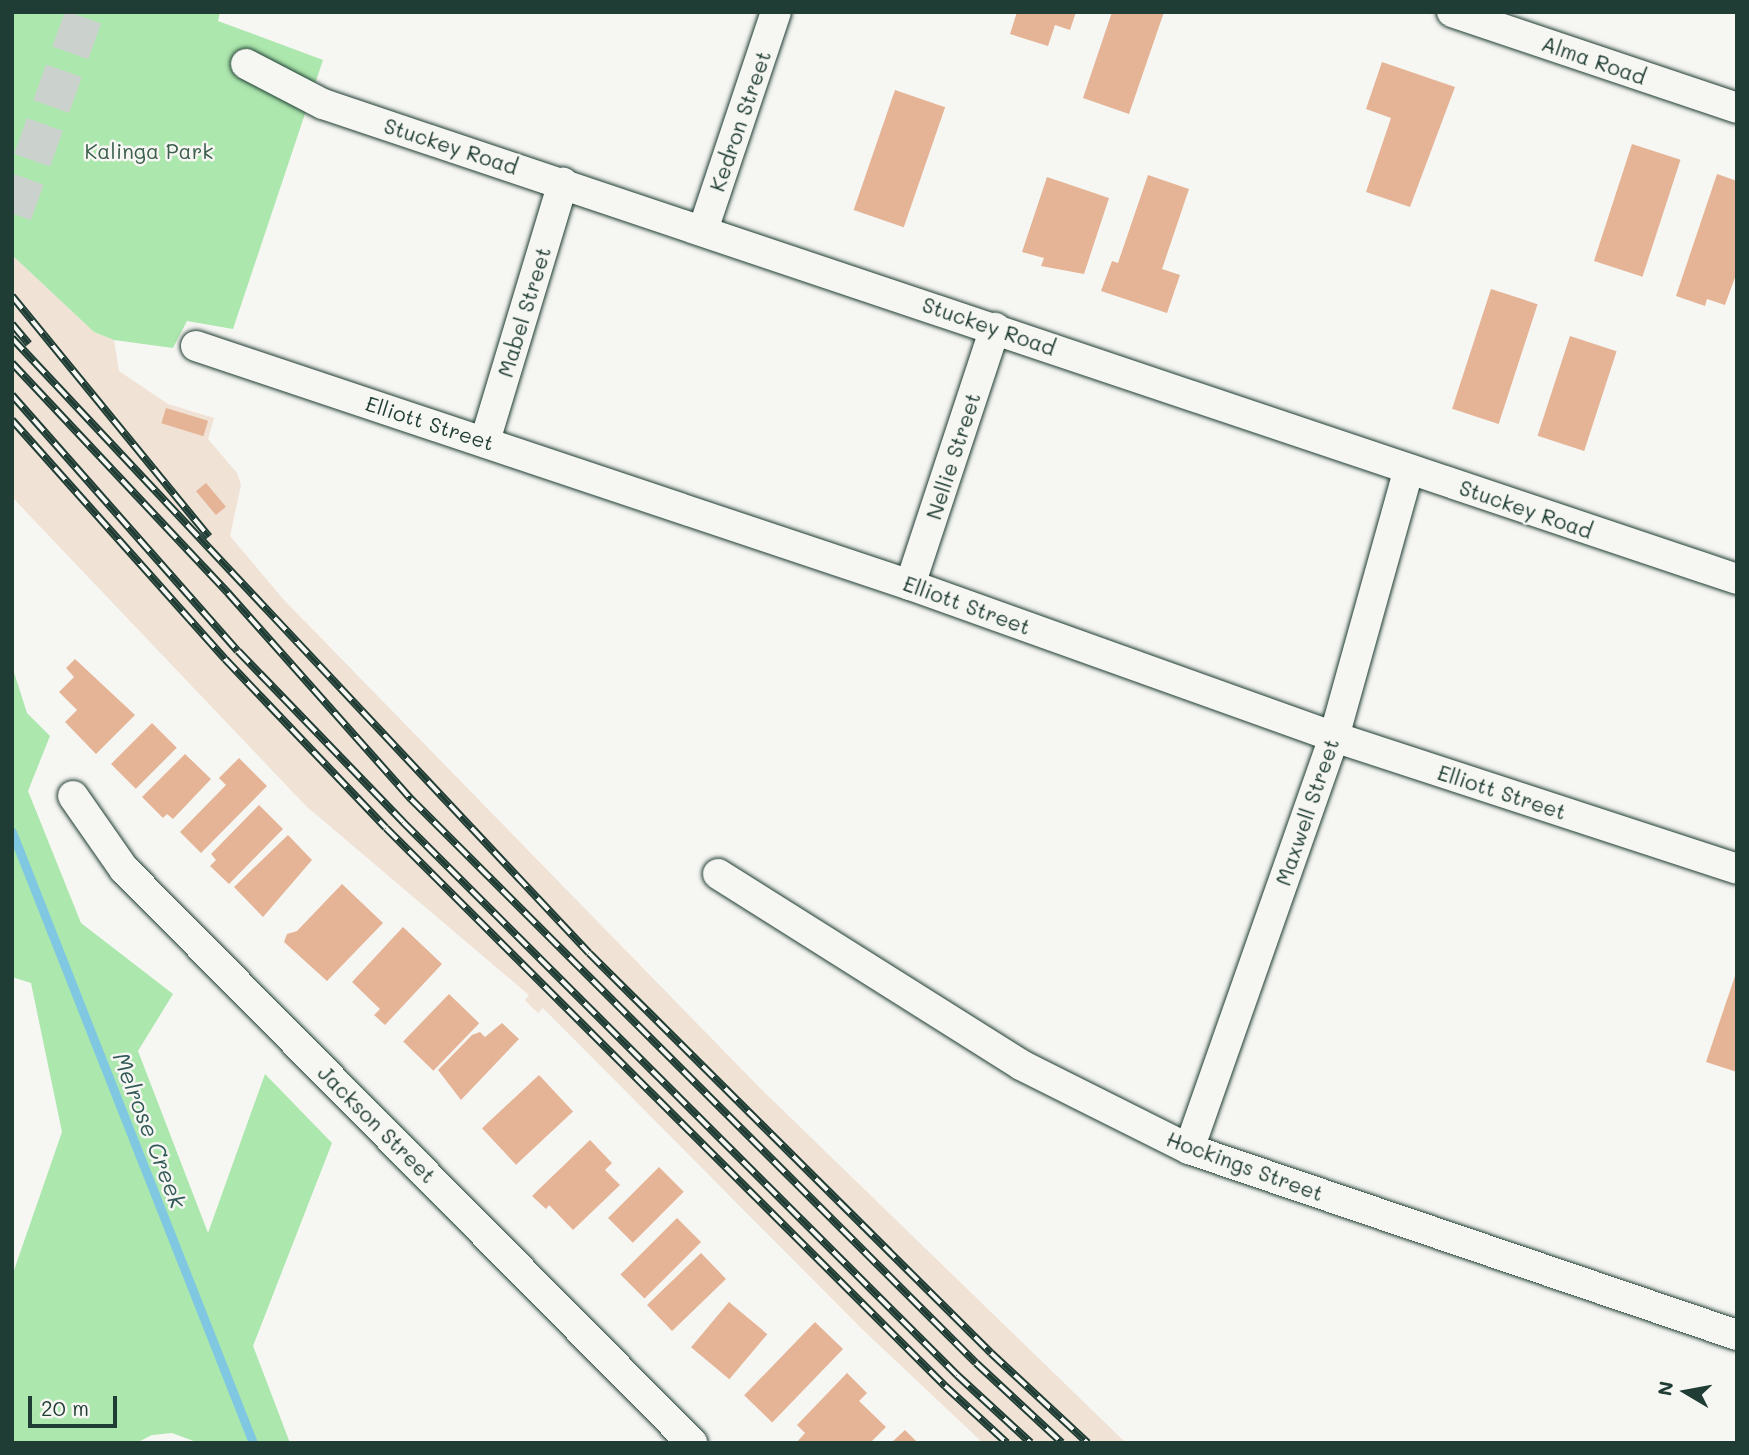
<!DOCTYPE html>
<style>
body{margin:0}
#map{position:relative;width:1749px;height:1455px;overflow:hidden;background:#f6f6f2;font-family:Mali,sans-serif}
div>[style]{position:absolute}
.built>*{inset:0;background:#f1e2d6}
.green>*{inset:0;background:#ace7ad}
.stream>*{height:9px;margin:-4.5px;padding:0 4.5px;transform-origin:4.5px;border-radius:4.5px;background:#80c8e1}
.building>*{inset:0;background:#e5b496;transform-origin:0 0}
.highway-tunnel>*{height:38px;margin-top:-19px;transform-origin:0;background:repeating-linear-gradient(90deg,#cbd1cc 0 38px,transparent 0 57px)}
.roads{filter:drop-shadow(0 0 2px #1f3d34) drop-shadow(0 0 2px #1f3d34)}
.street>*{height:30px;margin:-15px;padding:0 15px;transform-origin:15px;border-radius:15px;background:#f6f6f2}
.rail>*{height:8px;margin-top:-4px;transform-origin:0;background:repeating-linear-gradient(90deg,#f6f6f2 0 16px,#1f3d34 0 32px);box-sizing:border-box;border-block:2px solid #1f3d34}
span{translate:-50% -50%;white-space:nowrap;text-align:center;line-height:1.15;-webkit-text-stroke:5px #f6f6f2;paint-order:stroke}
.street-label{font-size:21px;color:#1f3d34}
.park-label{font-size:21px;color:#3b5f4c}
.water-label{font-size:23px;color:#325957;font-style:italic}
.frame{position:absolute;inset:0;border:14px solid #1f3d34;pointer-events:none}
.north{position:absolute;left:1651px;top:1357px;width:70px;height:70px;-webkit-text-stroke:5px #f6f6f2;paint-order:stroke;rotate:280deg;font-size:19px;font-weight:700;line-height:28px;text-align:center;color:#1f3d34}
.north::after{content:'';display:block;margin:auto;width:24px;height:32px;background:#1f3d34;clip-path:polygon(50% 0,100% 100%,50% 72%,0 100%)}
.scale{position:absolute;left:28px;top:1396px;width:89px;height:32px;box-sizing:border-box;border:4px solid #1f3d34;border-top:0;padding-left:9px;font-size:21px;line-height:24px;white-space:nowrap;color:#1f3d34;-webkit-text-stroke:5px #f6f6f2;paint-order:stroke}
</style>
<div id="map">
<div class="built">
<i style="clip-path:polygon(12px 255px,94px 332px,114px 340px,119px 371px,168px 404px,214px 418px,208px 439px,237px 473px,241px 485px,230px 536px,284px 600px,759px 1087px,1126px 1443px,983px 1443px,863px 1330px,543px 1008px,538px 1013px,525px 1000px,529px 995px,306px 806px,12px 497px)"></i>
</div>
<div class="green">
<i style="clip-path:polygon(12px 12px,220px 12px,218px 21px,323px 60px,233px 329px,187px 321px,173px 348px,114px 340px,94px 332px,12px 255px)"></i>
<i style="clip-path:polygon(12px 666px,27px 713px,50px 736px,28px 791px,81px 923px,173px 994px,138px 1051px,208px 1233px,265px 1074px,332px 1143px,253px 1346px,290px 1443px,199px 1443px,172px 1433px,152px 1435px,136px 1443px,12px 1443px,12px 1276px,62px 1132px,31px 983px,12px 977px)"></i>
</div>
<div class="stream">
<i style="left:12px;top:832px;width:657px;rotate:68.47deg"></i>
</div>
<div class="building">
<i style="clip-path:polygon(1017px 12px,1076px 12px,1070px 30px,1055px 25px,1048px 46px,1010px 34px)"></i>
<i style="clip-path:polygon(1112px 12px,1164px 12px,1129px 114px,1083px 98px)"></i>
<i style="clip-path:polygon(1382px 62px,1455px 87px,1410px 207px,1366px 192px,1391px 118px,1366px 109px)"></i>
<i style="left:895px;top:90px;width:53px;height:127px;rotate:19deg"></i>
<i style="left:1632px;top:144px;width:51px;height:123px;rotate:18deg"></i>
<i style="clip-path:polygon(1717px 174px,1737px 181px,1737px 272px,1725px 305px,1707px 299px,1705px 306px,1676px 296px)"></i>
<i style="clip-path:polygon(1148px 175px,1189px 189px,1162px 269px,1180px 275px,1167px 313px,1101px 291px,1112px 261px,1118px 263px)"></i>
<i style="clip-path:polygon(1047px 177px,1109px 198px,1084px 274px,1041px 266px,1044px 258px,1022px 252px)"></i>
<i style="left:1491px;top:289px;width:49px;height:126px;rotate:18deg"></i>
<i style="left:1570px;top:336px;width:49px;height:105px;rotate:18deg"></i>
<i style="left:166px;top:408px;width:44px;height:16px;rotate:17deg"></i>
<i style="left:206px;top:483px;width:31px;height:13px;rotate:50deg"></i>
<i style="clip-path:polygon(75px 659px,135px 715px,96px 754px,65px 722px,77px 710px,59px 692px,74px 677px,66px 668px)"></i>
<i style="left:152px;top:723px;width:35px;height:58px;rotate:45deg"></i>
<i style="clip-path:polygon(185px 754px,211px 779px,173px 819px,167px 814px,163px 818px,142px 797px)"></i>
<i style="clip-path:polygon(239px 758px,267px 786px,201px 853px,180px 832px,226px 785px,219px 778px)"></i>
<i style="clip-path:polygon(259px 805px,283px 829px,229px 884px,210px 866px,216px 860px,211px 854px)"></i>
<i style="clip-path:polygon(288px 835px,312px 860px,263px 917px,234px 887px)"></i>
<i style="clip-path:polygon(342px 884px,383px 923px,327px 981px,284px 942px,287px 934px,297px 931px)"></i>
<i style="clip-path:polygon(403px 927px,442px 964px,385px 1025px,374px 1015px,380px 1009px,352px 982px)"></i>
<i style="clip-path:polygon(1736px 973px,1737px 973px,1737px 1072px,1706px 1062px)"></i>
<i style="left:449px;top:994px;width:42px;height:66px;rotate:44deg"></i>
<i style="clip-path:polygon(502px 1023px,519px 1039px,461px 1100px,438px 1070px,472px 1035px,480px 1032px,485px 1037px)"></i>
<i style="left:539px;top:1075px;width:50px;height:78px;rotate:47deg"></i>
<i style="clip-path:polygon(590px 1140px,612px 1163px,605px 1170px,620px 1185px,573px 1230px,549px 1205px,546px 1209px,532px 1196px)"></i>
<i style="left:659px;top:1167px;width:35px;height:72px;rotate:45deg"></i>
<i style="left:677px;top:1218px;width:34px;height:80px;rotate:45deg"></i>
<i style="left:701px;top:1253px;width:36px;height:75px;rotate:46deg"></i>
<i style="left:729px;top:1302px;width:50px;height:59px;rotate:40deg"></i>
<i style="left:815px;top:1322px;width:39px;height:102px;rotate:44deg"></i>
<i style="clip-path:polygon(847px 1373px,867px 1393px,859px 1401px,886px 1427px,870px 1443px,796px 1443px,805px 1433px,797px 1425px)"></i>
<i style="clip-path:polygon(905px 1430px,918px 1443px,891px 1443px)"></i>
</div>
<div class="highway-tunnel">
<i style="left:13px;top:214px;width:214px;rotate:-70.4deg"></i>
</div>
<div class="roads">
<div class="street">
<i style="left:1452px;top:12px;width:301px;rotate:18.6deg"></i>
<i style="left:246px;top:64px;width:87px;rotate:27.5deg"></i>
<i style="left:323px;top:104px;width:1492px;rotate:18.57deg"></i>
<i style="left:703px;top:230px;width:230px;rotate:-71.5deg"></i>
<i style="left:196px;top:346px;width:753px;rotate:18.51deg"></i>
<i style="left:910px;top:585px;width:450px;rotate:19.7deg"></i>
<i style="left:1334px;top:737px;width:424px;rotate:18.1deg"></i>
<i style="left:485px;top:441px;width:270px;rotate:-73.2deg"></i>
<i style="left:910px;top:585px;width:271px;rotate:-71.7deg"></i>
<i style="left:73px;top:796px;width:89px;rotate:55.1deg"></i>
<i style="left:124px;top:869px;width:808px;rotate:45.3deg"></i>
<i style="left:718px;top:874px;width:358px;rotate:32.2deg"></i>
<i style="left:1021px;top:1065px;width:188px;rotate:26.6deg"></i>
<i style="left:1189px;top:1149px;width:579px;rotate:18.75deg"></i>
<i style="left:1189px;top:1149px;width:437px;rotate:-70.6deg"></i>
<i style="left:1334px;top:737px;width:278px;rotate:-74.4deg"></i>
</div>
</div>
<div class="rail">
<i style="left:12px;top:296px;width:311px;rotate:50.7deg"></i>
<i style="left:12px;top:324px;width:26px;rotate:50deg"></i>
<i style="left:12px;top:338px;width:843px;rotate:46.83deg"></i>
<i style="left:589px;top:953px;width:567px;rotate:44.86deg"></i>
<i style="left:991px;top:1353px;width:132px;rotate:42.9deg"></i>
<i style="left:12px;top:363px;width:316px;rotate:46.8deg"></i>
<i style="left:228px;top:593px;width:276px;rotate:48.4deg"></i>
<i style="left:411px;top:799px;width:798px;rotate:44.95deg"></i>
<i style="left:976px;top:1363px;width:117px;rotate:42.9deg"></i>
<i style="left:12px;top:395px;width:341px;rotate:48.6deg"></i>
<i style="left:238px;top:651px;width:238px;rotate:46deg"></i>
<i style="left:403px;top:822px;width:783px;rotate:44.95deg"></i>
<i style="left:957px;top:1375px;width:100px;rotate:42.6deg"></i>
<i style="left:12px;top:420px;width:320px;rotate:48.3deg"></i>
<i style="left:225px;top:659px;width:233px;rotate:46.4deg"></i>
<i style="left:386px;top:828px;width:790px;rotate:44.95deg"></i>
<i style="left:945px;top:1386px;width:84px;rotate:42.6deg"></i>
</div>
<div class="street-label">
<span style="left:1594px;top:60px;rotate:19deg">Alma Road</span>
<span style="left:740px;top:121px;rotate:-71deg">Kedron Street</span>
<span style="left:451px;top:146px;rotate:18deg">Stuckey Road</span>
<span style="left:524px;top:312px;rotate:-73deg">Mabel Street</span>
<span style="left:989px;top:326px;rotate:19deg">Stuckey Road</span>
<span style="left:430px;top:423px;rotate:18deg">Elliott Street</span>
<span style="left:953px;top:456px;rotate:-72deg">Nellie Street</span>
<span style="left:1526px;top:509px;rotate:19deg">Stuckey Road</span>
<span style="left:967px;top:605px;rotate:20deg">Elliott Street</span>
<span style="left:1502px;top:792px;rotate:18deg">Elliott Street</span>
<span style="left:1307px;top:812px;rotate:-71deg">Maxwell Street</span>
<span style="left:377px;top:1124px;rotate:45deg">Jackson Street</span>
<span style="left:1245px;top:1166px;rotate:20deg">Hockings Street</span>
</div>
<div class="park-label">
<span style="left:149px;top:151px">Kalinga Park</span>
</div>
<div class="water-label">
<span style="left:150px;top:1130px;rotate:69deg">Melrose Creek</span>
</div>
<div class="frame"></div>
<div class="north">N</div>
<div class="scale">20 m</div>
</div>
